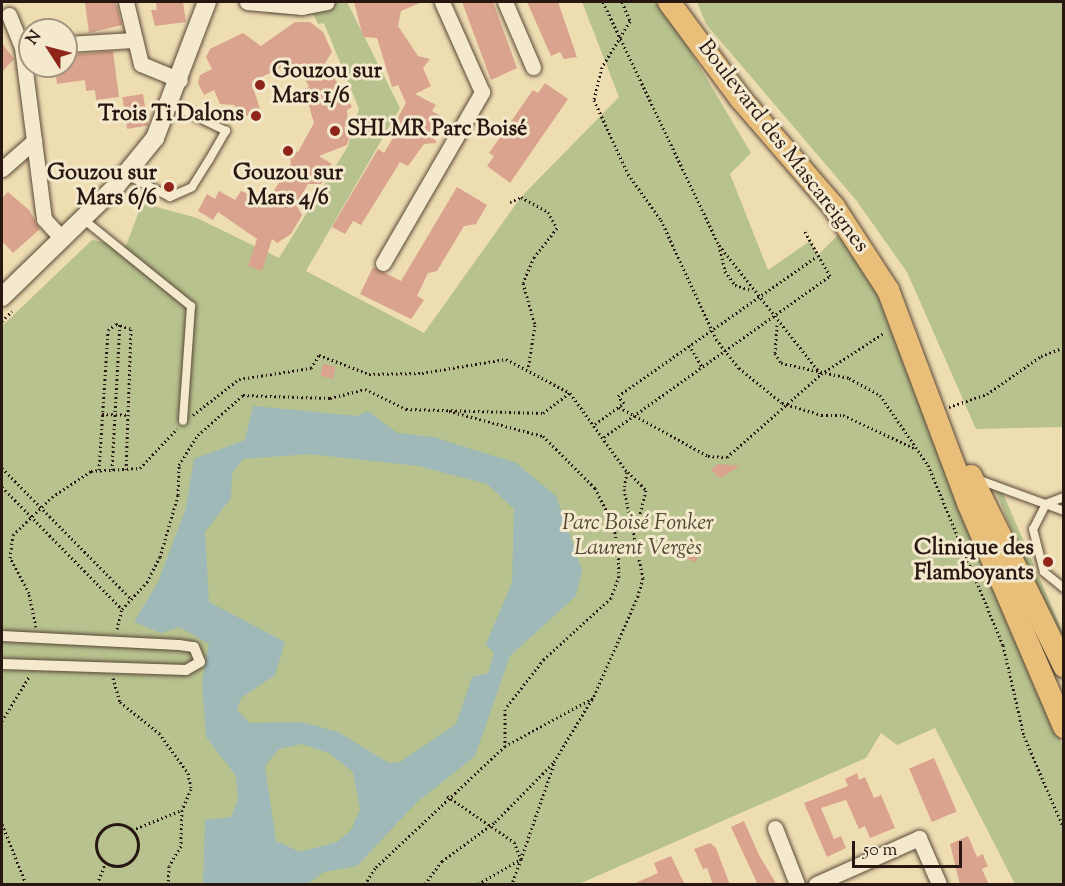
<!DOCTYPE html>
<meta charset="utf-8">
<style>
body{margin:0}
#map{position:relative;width:1065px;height:886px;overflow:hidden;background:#efddb2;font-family:"Sorts Mill Goudy",serif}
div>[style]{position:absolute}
.green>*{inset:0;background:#b7c28e}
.water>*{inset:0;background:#9fb9b8}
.building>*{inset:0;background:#daa38d;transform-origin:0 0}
.path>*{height:3px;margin-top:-1.5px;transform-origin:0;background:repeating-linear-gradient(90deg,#281711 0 1.5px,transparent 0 4.5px)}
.path>.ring{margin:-1.5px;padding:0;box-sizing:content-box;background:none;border:3px solid #281711;border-radius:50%}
.roads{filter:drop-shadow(0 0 2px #5a4839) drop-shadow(0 0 2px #5a4839)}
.service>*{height:8px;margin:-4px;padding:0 4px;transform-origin:4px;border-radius:4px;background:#f5e9cd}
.pedestrian>*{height:10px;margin:-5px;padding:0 5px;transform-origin:5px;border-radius:5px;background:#f5e9cd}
.minor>*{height:15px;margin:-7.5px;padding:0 7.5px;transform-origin:7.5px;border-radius:7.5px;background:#f5e9cd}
.tertiary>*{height:18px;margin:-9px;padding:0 9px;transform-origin:9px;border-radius:9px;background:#f5e9cd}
.primary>*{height:22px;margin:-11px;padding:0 11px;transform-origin:11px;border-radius:11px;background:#e8be79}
.dots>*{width:16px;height:16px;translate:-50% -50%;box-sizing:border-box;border:3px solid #f5e9cd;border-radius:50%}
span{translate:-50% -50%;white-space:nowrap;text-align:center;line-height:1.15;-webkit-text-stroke:6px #f5e9cd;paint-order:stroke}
.poi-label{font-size:22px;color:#281711;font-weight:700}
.left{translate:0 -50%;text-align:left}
.right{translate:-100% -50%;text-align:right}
.street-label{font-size:22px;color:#281711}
.park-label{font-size:22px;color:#534a36;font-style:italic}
.frame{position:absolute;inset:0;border:3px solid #281711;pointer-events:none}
.north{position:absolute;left:18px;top:18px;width:60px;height:60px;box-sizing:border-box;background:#f5e9cd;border:2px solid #a39582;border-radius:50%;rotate:306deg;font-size:16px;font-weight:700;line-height:24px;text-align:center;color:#281711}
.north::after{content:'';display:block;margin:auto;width:21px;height:27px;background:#8f2418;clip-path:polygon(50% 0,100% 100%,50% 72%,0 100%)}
.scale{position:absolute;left:852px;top:841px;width:110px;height:27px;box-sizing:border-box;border:3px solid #281711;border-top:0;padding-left:8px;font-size:18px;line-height:21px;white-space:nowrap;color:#281711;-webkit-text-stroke:4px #f5e9cd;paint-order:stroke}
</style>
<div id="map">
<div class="green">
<i style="clip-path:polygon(267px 2px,347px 2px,400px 108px,306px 271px,424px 333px,521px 197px,619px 97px,582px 2px,661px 2px,751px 153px,730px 174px,768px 270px,810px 241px,818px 255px,838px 235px,880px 296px,1063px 747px,1063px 884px,1015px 884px,935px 728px,897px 745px,881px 733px,866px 758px,579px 884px,2px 884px,2px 326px,92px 240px,126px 246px,142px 203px,197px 218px,279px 258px,348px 146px,359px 109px,324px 23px,318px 24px,314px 15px,269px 14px)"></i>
<i style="clip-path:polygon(697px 2px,1063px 2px,1063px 427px,976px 429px,907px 272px,856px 200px,706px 24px)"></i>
<i style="clip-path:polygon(995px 489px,1002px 491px,1063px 633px,1063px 656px)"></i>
</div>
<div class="water">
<i style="clip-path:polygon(evenodd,253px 406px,357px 416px,368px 411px,397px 433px,433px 437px,516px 463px,556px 496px,582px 570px,576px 596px,510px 656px,475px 756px,416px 803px,357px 866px,324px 872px,307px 884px,203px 884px,205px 820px,231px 817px,238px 800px,236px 776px,206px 737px,202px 682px,209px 644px,179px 627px,161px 633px,134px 622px,158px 582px,186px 508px,194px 459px,245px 440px,253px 406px,309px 454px,418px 466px,487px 484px,514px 509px,512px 582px,486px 644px,494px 653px,488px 673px,472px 677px,456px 724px,400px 762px,389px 763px,338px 732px,302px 722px,250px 723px,237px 710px,241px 698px,275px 675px,285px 642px,209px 602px,205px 532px,231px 498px,232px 474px,243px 459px,309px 454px,253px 406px,302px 744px,329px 753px,353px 772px,360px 809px,351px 830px,337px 842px,300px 852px,276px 841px,265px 766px,279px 749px,302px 744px)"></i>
</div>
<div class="building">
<i style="clip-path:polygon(85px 2px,116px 3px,122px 25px,89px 33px)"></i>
<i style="clip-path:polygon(156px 2px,183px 2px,186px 22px,155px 26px,151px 10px,157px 10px)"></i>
<i style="clip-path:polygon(354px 2px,422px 2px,401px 11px,398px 26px,418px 56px,430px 59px,423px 68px,431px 86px,415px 94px,436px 105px,432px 111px,441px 116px,430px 134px,437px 143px,424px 144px,408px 166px,400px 162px,361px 225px,353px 221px,345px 234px,332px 227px,378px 149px,384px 153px,396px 133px,391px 130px,406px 103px,398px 85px,392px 87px,377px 38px,363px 37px)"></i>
<i style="clip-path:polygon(462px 2px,493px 2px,517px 68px,491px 80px)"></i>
<i style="clip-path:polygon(527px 2px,558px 2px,577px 57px,564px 59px,560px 52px,551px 56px)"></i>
<i style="clip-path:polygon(295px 22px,310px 22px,323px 32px,332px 52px,325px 63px,352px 107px,347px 110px,348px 125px,344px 127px,349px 138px,347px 145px,319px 156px,332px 164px,321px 184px,308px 184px,296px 204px,302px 215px,291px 234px,277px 243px,272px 239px,262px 271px,248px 266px,257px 239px,218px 212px,213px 220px,198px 211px,207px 194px,215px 199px,219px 191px,235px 200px,241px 191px,261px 199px,272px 194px,291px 163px,287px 149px,298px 152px,314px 123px,304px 89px,309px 87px,301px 70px,287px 65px,277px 70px,259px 78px,254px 90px,260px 109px,245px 117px,234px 105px,220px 104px,214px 90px,204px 95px,198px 83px,200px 75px,212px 69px,206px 57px,210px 49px,243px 33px,261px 46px)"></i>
<i style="clip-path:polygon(2px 43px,14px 59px,2px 72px)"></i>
<i style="clip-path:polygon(113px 51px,119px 97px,96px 100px,95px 90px,86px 91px,85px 80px,57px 84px,55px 66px,66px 66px,66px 55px)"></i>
<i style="clip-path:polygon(545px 83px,568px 99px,510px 183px,487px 166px,494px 156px,489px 153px,533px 90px,538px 93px)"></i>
<i style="left:143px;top:94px;width:32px;height:21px;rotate:81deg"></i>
<i style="clip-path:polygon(457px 187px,487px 205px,476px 224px,464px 226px,437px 271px,428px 273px,417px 296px,424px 300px,411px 319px,360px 294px,373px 267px,401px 281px)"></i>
<i style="clip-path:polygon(8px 192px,29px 210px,40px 229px,13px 253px,2px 241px,2px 198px)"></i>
<i style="left:323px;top:364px;width:13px;height:12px;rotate:13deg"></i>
<i style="clip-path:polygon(718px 464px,740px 466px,720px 478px,711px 470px)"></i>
<i style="left:692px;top:540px;width:12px;height:19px;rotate:24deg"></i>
<i style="left:934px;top:758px;width:58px;height:27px;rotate:67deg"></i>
<i style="clip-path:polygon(857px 773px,859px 780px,865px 777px,874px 798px,881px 795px,895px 828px,870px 838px,865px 826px,859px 829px,846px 800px,821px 808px,834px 839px,841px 836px,846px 848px,827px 857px,804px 803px,848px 786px,845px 779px)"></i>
<i style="clip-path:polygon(744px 821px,759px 855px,777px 885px,758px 885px,731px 827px)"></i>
<i style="clip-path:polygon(968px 836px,977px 857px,983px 854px,985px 860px,988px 866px,982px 869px,989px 885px,960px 885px,950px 844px)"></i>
<i style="clip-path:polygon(710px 843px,716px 848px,730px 885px,713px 885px,707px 868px,703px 869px,694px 849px)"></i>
<i style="clip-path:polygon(671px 856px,685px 885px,631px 885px,658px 873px,654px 863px)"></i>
</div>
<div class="path">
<i style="left:603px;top:2px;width:269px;rotate:64.5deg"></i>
<i style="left:719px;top:245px;width:27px;rotate:77deg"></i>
<i style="left:725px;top:271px;width:17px;rotate:54deg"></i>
<i style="left:735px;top:285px;width:16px;rotate:18deg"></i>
<i style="left:622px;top:2px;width:21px;rotate:67deg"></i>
<i style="left:630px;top:21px;width:54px;rotate:121.3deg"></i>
<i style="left:602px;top:67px;width:34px;rotate:104deg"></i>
<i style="left:594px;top:100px;width:81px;rotate:65.3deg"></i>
<i style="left:628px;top:174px;width:57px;rotate:54.3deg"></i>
<i style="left:661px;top:220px;width:131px;rotate:65.2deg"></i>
<i style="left:716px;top:339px;width:37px;rotate:52deg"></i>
<i style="left:739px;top:368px;width:55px;rotate:39.1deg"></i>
<i style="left:782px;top:403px;width:42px;rotate:16.7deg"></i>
<i style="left:822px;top:415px;width:21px"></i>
<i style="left:843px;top:415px;width:78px;rotate:24.9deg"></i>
<i style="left:510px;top:202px;width:12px;rotate:-24deg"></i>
<i style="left:521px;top:197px;width:31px;rotate:29deg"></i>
<i style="left:548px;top:212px;width:18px;rotate:61deg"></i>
<i style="left:557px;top:228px;width:37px;rotate:128deg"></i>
<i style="left:534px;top:257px;width:28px;rotate:113deg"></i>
<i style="left:523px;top:283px;width:44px;rotate:74.1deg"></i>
<i style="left:535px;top:325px;width:45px;rotate:99deg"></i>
<i style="left:719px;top:245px;width:164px;rotate:51.7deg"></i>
<i style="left:2px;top:321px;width:14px;rotate:-45deg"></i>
<i style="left:777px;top:325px;width:28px;rotate:94deg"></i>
<i style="left:775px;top:353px;width:12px;rotate:59deg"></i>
<i style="left:781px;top:363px;width:70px;rotate:12.4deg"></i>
<i style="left:849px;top:378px;width:35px;rotate:29deg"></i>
<i style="left:880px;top:395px;width:85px;rotate:55.6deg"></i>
<i style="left:928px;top:465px;width:195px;rotate:67.4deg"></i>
<i style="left:1003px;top:645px;width:93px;rotate:77deg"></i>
<i style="left:1024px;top:736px;width:101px;rotate:66.7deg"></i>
<i style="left:689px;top:345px;width:26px;rotate:59deg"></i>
<i style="left:619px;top:407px;width:102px;rotate:28.8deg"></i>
<i style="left:708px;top:456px;width:19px;rotate:3deg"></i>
<i style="left:727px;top:457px;width:125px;rotate:-41.4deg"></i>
<i style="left:821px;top:374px;width:75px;rotate:-33.1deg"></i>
<i style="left:949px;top:407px;width:40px;rotate:-18.9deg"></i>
<i style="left:987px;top:394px;width:66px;rotate:-35.1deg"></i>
<i style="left:1041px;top:356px;width:25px;rotate:-21deg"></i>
<i style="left:449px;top:411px;width:97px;rotate:14.9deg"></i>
<i style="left:543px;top:436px;width:74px;rotate:45deg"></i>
<i style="left:595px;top:488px;width:39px;rotate:63deg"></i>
<i style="left:613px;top:523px;width:26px;rotate:79deg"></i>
<i style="left:618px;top:549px;width:27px;rotate:88deg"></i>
<i style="left:619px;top:576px;width:23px;rotate:110deg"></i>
<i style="left:611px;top:598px;width:91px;rotate:137.7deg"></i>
<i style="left:544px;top:659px;width:63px;rotate:128deg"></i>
<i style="left:505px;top:709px;width:37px;rotate:90deg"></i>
<i style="left:102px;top:414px;width:25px;rotate:2deg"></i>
<i style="left:193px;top:415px;width:58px;rotate:-38deg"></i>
<i style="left:239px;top:379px;width:73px;rotate:-8.7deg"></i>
<i style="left:311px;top:368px;width:15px;rotate:-58deg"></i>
<i style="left:319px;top:355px;width:53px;rotate:20.8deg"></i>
<i style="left:369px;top:374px;width:53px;rotate:-1.1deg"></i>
<i style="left:422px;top:373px;width:85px;rotate:-9.5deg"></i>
<i style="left:506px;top:359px;width:72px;rotate:28deg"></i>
<i style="left:595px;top:424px;width:36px;rotate:-36deg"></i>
<i style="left:624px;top:403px;width:9px;rotate:-131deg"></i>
<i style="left:618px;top:396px;width:243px;rotate:-35.1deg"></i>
<i style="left:604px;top:437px;width:277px;rotate:-35.5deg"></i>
<i style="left:830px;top:276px;width:53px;rotate:-119.5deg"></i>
<i style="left:2px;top:468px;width:184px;rotate:45.4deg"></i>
<i style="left:99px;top:470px;width:140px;rotate:-86.3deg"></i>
<i style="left:108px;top:330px;width:10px;rotate:-37deg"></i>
<i style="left:116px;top:324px;width:16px;rotate:18deg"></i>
<i style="left:131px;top:329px;width:141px;rotate:92deg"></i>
<i style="left:112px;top:470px;width:146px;rotate:-86.9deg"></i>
<i style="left:628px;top:472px;width:25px;rotate:45deg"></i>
<i style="left:646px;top:490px;width:38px;rotate:104deg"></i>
<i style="left:2px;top:487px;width:171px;rotate:45.5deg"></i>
<i style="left:36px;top:627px;width:35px;rotate:-102deg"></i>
<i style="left:29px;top:593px;width:40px;rotate:-118deg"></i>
<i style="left:10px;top:558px;width:23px;rotate:-83deg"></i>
<i style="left:13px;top:535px;width:54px;rotate:-44.3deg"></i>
<i style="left:52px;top:497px;width:47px;rotate:-33.7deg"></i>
<i style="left:91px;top:471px;width:49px;rotate:-3.5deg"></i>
<i style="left:140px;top:468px;width:54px;rotate:-46.5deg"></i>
<i style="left:117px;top:629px;width:21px;rotate:-76deg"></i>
<i style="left:122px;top:609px;width:37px;rotate:-47deg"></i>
<i style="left:147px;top:582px;width:28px;rotate:-63deg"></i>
<i style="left:160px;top:557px;width:65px;rotate:-73.8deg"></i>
<i style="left:178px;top:495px;width:30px;rotate:-88deg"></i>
<i style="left:179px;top:465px;width:36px;rotate:-58deg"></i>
<i style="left:198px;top:435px;width:60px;rotate:-41.6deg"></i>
<i style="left:243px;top:395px;width:87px;rotate:2deg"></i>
<i style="left:330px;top:398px;width:36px;rotate:-14deg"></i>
<i style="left:365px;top:389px;width:46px;rotate:26deg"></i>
<i style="left:406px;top:409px;width:137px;rotate:1.7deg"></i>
<i style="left:543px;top:413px;width:34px;rotate:-37deg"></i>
<i style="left:570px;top:393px;width:97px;rotate:54.2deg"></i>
<i style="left:627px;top:472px;width:17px;rotate:100deg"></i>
<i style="left:624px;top:489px;width:91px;rotate:77.9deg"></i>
<i style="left:643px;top:578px;width:19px;rotate:106deg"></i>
<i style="left:638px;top:596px;width:111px;rotate:113.8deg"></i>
<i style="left:593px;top:698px;width:100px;rotate:151.4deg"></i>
<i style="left:505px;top:746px;width:178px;rotate:136.8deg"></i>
<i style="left:375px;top:868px;width:19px;rotate:122deg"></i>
<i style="left:113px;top:678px;width:25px;rotate:74deg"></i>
<i style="left:120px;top:702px;width:50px;rotate:38.5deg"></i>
<i style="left:159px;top:733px;width:49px;rotate:54.1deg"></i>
<i style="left:188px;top:773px;width:16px;rotate:79deg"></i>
<i style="left:191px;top:789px;width:23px;rotate:113deg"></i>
<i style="left:182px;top:810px;width:36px;rotate:92deg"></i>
<i style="left:181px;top:846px;width:23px;rotate:121deg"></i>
<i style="left:169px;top:866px;width:18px;rotate:93deg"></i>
<i style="left:2px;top:721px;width:52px;rotate:-58.5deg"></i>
<i style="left:447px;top:796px;width:81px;rotate:34.5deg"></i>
<i style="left:514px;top:842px;width:18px;rotate:68deg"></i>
<i style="left:521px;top:859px;width:27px;rotate:110deg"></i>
<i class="ring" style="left:96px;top:824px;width:39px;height:39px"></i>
<i style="left:2px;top:824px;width:65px;rotate:68.2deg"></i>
<i style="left:132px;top:830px;width:54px;rotate:-21.8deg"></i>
<i style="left:97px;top:884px;width:22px;rotate:-68deg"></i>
<i style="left:425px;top:884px;width:29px;rotate:-54deg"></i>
<i style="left:442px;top:861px;width:66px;rotate:-36.3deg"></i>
<i style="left:495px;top:822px;width:84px;rotate:-45.5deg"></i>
<i style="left:554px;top:762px;width:74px;rotate:-58.9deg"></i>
<i style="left:478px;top:884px;width:50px;rotate:-30.2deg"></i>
<i style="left:521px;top:859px;width:101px;rotate:-70.8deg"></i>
</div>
<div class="roads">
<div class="service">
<i style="left:127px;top:175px;width:48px;rotate:27.1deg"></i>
<i style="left:170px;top:197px;width:24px;rotate:-24deg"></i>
<i style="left:192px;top:187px;width:32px;rotate:-58deg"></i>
<i style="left:209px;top:160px;width:34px;rotate:-60deg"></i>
<i style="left:226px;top:131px;width:61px;rotate:-153.9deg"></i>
<i style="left:83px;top:219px;width:139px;rotate:38.9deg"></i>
<i style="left:191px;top:306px;width:115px;rotate:94deg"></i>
<i style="left:977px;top:479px;width:93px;rotate:20.2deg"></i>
<i style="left:1064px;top:497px;width:19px;rotate:159deg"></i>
<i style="left:1046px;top:504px;width:28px;rotate:117deg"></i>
<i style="left:1033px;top:529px;width:44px;rotate:75.7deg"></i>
<i style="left:1044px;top:572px;width:26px;rotate:39deg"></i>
</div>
<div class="pedestrian">
<i style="left:2px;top:636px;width:177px;rotate:2.9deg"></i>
<i style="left:179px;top:645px;width:15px;rotate:8deg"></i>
<i style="left:194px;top:647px;width:16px;rotate:68deg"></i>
<i style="left:200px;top:662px;width:16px;rotate:150deg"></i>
<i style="left:186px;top:670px;width:184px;rotate:-178.1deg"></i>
</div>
<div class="minor">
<i style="left:126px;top:2px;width:64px;rotate:76.4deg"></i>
<i style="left:141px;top:64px;width:42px;rotate:22.3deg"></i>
<i style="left:247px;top:2px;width:55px;rotate:5.2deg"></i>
<i style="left:302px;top:7px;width:25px;rotate:-11deg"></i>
<i style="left:505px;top:2px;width:71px;rotate:66.7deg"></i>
<i style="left:9px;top:15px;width:35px;rotate:68deg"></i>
<i style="left:22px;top:47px;width:173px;rotate:82.7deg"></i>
<i style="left:44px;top:219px;width:26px;rotate:47deg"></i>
<i style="left:66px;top:44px;width:68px;rotate:-3.4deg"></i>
<i style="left:2px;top:169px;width:43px;rotate:-41.2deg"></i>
<i style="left:383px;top:263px;width:198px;rotate:-59.9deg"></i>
<i style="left:482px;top:92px;width:98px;rotate:-114deg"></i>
<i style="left:775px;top:828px;width:60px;rotate:68.6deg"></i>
<i style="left:816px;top:884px;width:113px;rotate:-24.1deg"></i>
<i style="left:919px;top:838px;width:50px;rotate:66.5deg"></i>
</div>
<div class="tertiary">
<i style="left:2px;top:297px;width:159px;rotate:-44.2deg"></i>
<i style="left:116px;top:186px;width:62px;rotate:-50.9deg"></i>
<i style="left:155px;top:138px;width:146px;rotate:-69.1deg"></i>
</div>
<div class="primary">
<i style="left:669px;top:2px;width:119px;rotate:53.5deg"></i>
<i style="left:740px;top:98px;width:144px;rotate:49.2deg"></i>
<i style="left:834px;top:207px;width:99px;rotate:57deg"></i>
<i style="left:888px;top:290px;width:228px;rotate:69.4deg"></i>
<i style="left:968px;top:503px;width:244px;rotate:66.8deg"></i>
<i style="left:971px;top:476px;width:212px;rotate:63.9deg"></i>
</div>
</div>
<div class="dots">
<i style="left:260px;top:85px;background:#8f2418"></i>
<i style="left:256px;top:116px;background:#8f2418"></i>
<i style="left:335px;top:131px;background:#8f2418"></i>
<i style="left:288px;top:151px;background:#8f2418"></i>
<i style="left:169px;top:187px;background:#8f2418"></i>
<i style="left:1048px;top:562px;background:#8f2418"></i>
</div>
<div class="poi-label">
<span class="left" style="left:272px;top:85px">Gouzou sur<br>Mars 1/6</span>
<span class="right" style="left:244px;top:116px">Trois Ti Dalons</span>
<span class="left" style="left:347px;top:131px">SHLMR Parc Boisé</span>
<span class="right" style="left:157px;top:187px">Gouzou sur<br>Mars 6/6</span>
<span style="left:288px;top:187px">Gouzou sur<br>Mars 4/6</span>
<span class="right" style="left:1034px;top:562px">Clinique des<br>Flamboyants</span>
</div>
<div class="street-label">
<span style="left:782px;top:147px;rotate:52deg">Boulevard des Mascareignes</span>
</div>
<div class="park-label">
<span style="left:638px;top:537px">Parc Boisé Fonker<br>Laurent Vergès</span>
</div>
<div class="frame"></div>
<div class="north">N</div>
<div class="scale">50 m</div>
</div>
